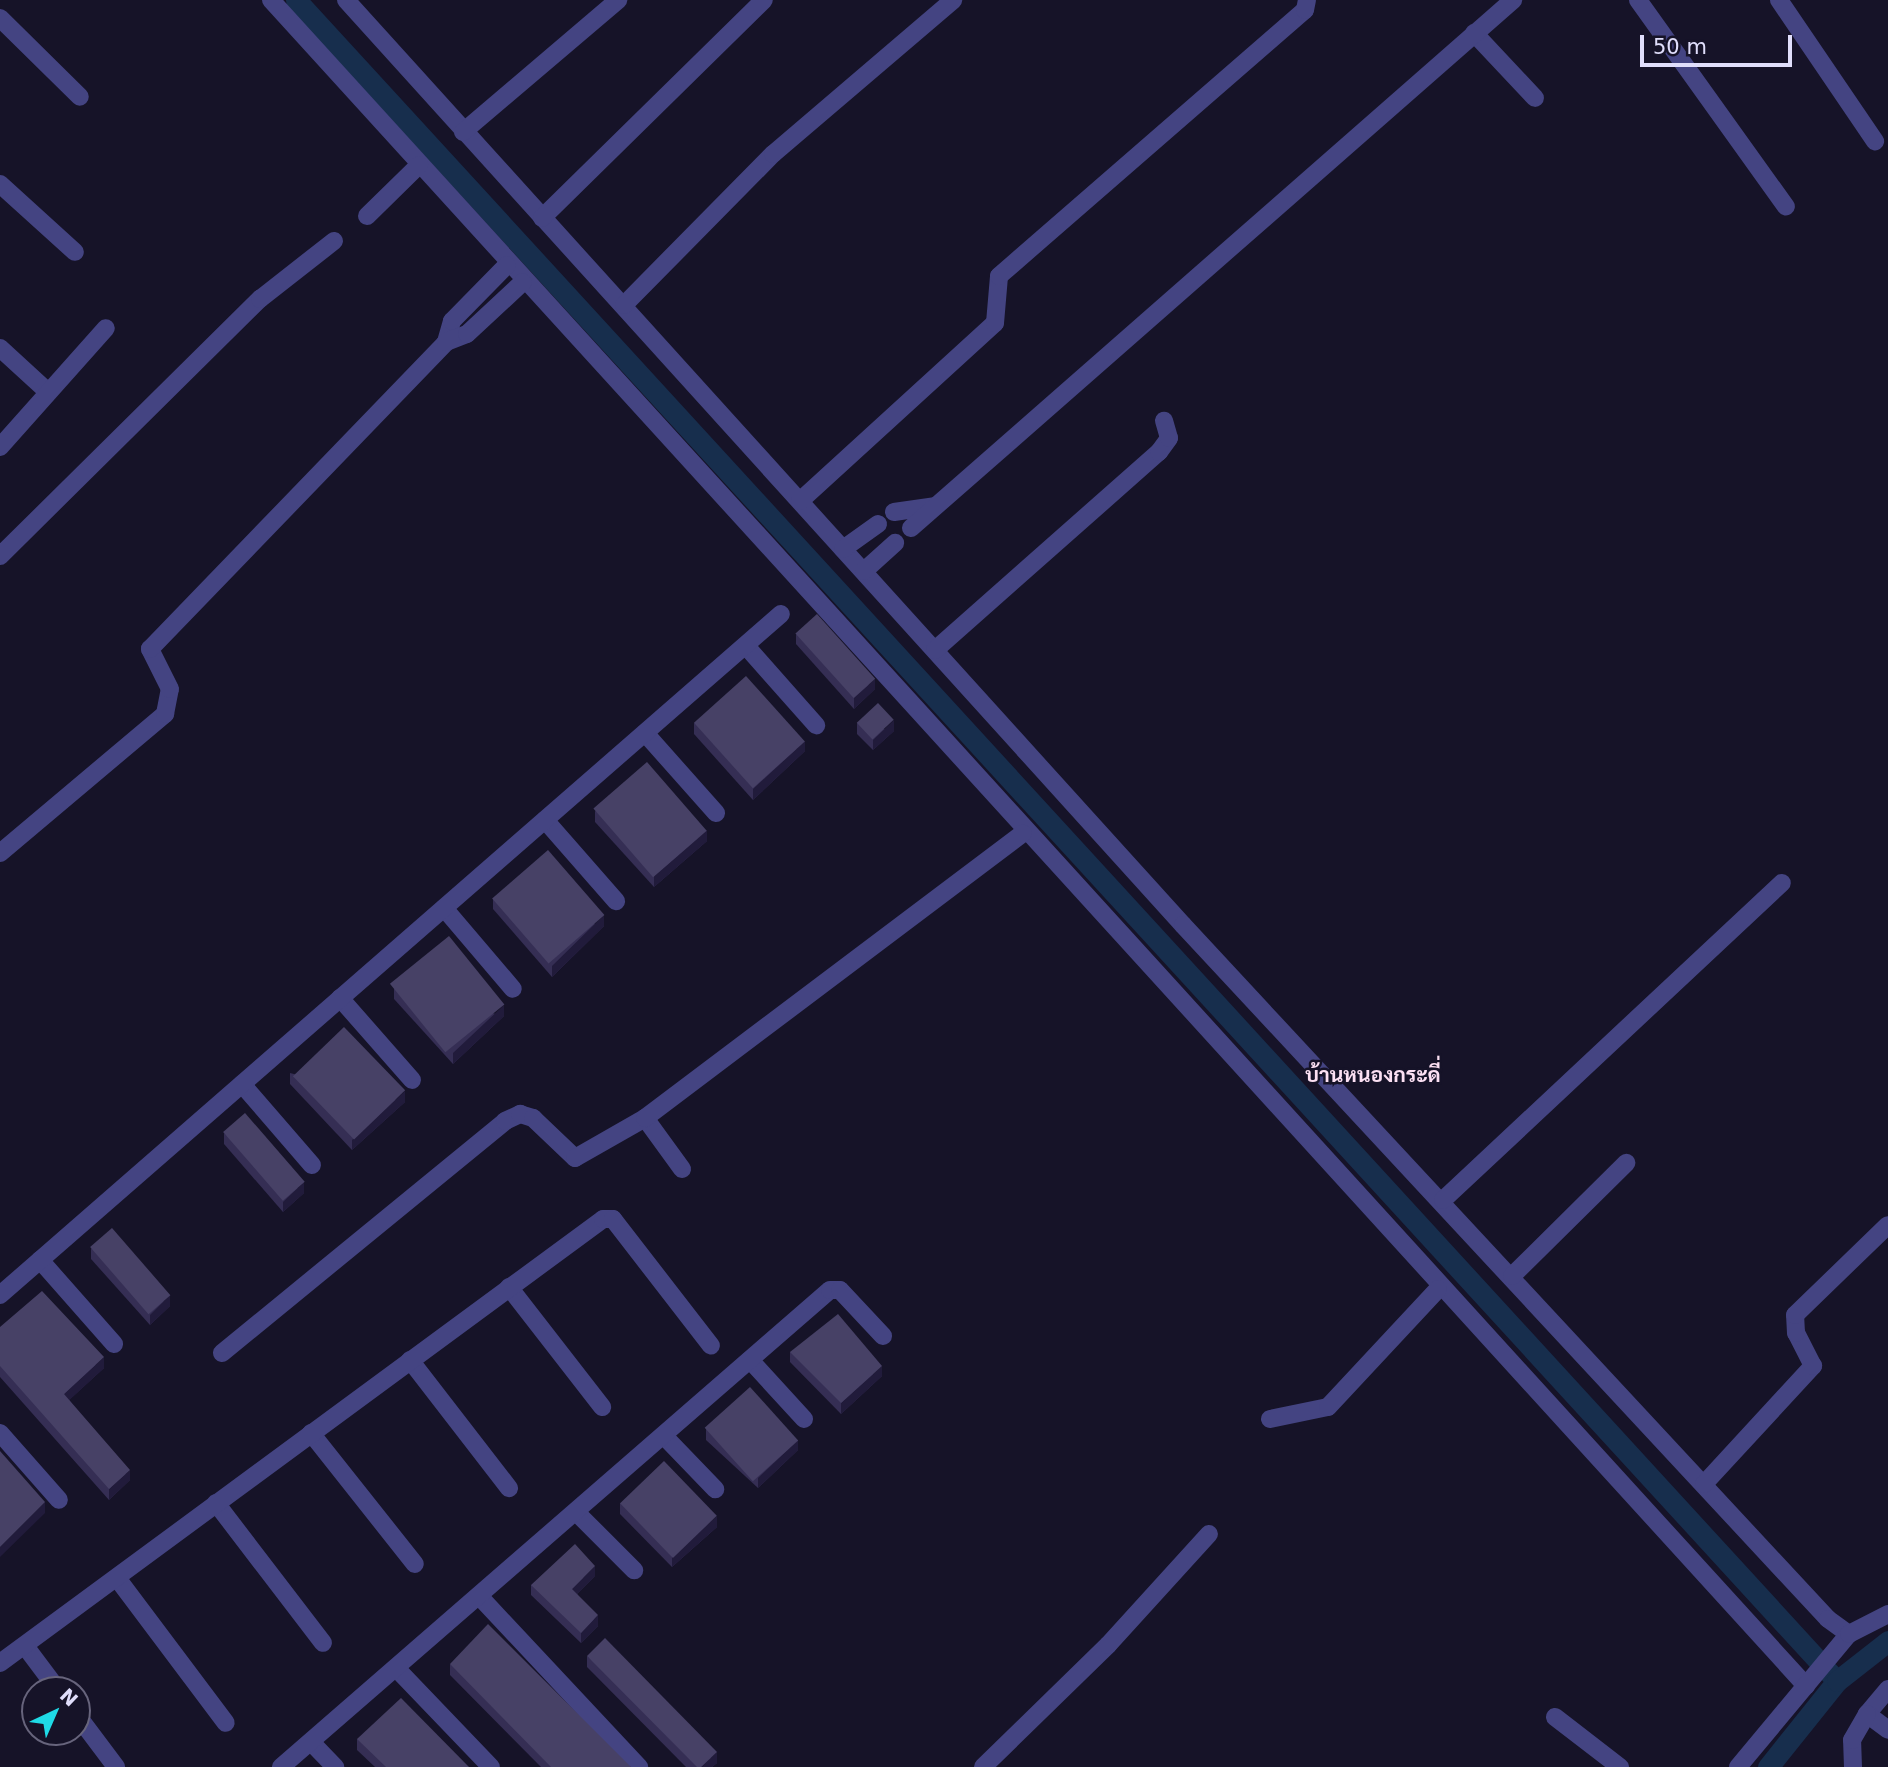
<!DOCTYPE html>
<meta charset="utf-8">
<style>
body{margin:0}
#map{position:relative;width:1888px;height:1767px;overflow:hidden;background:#161328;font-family:"DejaVu Sans",Sarabun,sans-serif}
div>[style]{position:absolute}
.canal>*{height:21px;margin:-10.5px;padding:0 10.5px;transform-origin:10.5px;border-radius:10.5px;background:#172e4d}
.minor>*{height:18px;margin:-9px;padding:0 9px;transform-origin:9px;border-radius:9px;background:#444482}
.wall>*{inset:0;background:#352e54}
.shaded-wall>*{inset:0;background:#211b3b}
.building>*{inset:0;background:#474166;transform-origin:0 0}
span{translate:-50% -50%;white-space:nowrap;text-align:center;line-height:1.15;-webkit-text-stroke:5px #161328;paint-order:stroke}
.quarter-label{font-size:21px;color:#fce0f3;font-weight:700}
.north{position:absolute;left:21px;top:1676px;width:70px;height:70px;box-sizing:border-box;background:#161328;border:2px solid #67647c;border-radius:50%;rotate:44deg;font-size:19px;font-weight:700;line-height:28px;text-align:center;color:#e0defb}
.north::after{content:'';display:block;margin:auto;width:24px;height:32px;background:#1fdae6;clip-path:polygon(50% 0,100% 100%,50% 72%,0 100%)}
.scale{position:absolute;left:1640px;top:35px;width:152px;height:32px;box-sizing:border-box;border:4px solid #e0defb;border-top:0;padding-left:9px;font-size:21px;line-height:24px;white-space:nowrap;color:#e0defb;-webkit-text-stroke:5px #161328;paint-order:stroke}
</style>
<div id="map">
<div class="canal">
<i style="left:296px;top:0;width:2280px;rotate:47.49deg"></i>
<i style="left:1768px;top:1767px;width:110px;rotate:-51.3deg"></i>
<i style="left:1837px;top:1681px;width:65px;rotate:-38.1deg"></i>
</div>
<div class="minor">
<i style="left:271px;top:0;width:2280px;rotate:47.68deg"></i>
<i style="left:346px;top:0;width:1247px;rotate:47.86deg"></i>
<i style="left:1183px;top:925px;width:947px;rotate:47.1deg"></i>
<i style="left:1828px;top:1619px;width:26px;rotate:36deg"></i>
<i style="left:1638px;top:0;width:254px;rotate:54.4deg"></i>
<i style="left:1779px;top:0;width:171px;rotate:55.8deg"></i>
<i style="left:0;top:18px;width:112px;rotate:44.6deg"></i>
<i style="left:1474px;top:33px;width:89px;rotate:46.8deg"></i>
<i style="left:463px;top:132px;width:204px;rotate:-40.4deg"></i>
<i style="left:0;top:184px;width:101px;rotate:42.2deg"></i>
<i style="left:367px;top:216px;width:73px;rotate:-44.4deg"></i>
<i style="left:542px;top:218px;width:311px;rotate:-44.5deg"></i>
<i style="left:624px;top:305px;width:212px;rotate:-45.4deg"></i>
<i style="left:773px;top:154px;width:237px;rotate:-40.5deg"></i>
<i style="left:446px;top:342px;width:22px;rotate:-74deg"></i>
<i style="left:452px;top:321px;width:78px;rotate:-45.5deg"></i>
<i style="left:0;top:348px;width:65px;rotate:42.5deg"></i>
<i style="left:0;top:447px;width:159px;rotate:-48.3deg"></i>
<i style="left:800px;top:501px;width:264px;rotate:-42.4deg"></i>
<i style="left:995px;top:323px;width:47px;rotate:-85.1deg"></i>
<i style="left:999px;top:276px;width:405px;rotate:-41deg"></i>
<i style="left:1305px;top:10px;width:10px;rotate:-79deg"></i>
<i style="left:894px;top:512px;width:41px;rotate:-8.3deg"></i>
<i style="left:911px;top:528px;width:801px;rotate:-41.25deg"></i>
<i style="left:843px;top:549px;width:43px;rotate:-35.5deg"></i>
<i style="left:0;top:556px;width:366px;rotate:-44.7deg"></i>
<i style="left:260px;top:299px;width:94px;rotate:-38.1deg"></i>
<i style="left:864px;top:571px;width:42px;rotate:-42.1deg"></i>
<i style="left:746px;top:646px;width:106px;rotate:48.5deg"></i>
<i style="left:935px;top:650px;width:299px;rotate:-41.5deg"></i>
<i style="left:1159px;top:452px;width:17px;rotate:-54deg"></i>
<i style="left:1169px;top:438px;width:18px;rotate:-106deg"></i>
<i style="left:645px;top:733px;width:107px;rotate:48.4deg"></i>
<i style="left:545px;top:820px;width:108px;rotate:48.8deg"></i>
<i style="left:0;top:853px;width:216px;rotate:-40.1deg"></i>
<i style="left:165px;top:714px;width:25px;rotate:-79deg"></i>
<i style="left:170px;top:689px;width:45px;rotate:-116.6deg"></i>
<i style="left:150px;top:649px;width:426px;rotate:-46deg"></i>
<i style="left:446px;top:342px;width:22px;rotate:-21deg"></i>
<i style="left:467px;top:334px;width:76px;rotate:-42.9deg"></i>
<i style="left:444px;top:908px;width:106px;rotate:49.6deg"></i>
<i style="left:340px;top:998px;width:109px;rotate:48.7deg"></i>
<i style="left:242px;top:1084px;width:107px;rotate:49.2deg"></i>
<i style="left:645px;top:1118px;width:63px;rotate:54deg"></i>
<i style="left:1443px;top:1200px;width:464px;rotate:-43.1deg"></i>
<i style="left:40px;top:1260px;width:112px;rotate:48.6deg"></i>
<i style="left:1512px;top:1276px;width:161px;rotate:-44.7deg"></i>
<i style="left:509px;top:1287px;width:152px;rotate:52.2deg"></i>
<i style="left:0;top:1295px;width:1036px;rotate:-41.09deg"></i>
<i style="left:222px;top:1353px;width:366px;rotate:-39.3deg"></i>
<i style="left:505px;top:1121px;width:17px;rotate:-25deg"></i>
<i style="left:520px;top:1114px;width:14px;rotate:17deg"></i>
<i style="left:533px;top:1118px;width:58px;rotate:43.6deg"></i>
<i style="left:575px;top:1158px;width:81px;rotate:-29.7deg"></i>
<i style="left:645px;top:1118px;width:473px;rotate:-37deg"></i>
<i style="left:410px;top:1360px;width:162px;rotate:52.3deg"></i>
<i style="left:750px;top:1360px;width:80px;rotate:47.5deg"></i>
<i style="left:1270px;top:1419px;width:59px;rotate:-11.7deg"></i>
<i style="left:1328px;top:1407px;width:161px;rotate:-47deg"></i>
<i style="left:0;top:1433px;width:89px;rotate:48.6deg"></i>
<i style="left:311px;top:1433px;width:167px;rotate:51.6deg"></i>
<i style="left:664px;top:1436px;width:74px;rotate:46.1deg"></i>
<i style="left:1704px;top:1484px;width:161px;rotate:-47.3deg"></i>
<i style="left:1813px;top:1366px;width:37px;rotate:-117deg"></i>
<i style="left:1796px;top:1333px;width:18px;rotate:-93deg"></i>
<i style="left:1795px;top:1315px;width:129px;rotate:-44.1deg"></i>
<i style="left:216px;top:1503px;width:176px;rotate:52.6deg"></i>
<i style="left:577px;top:1513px;width:81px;rotate:45deg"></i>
<i style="left:117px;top:1578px;width:181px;rotate:53.1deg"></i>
<i style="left:480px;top:1597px;width:233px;rotate:46.9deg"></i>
<i style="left:25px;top:1646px;width:55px;rotate:53.1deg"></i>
<i style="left:0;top:1663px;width:749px;rotate:-36.36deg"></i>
<i style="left:603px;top:1219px;width:10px"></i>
<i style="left:613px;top:1219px;width:160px;rotate:52.3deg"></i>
<i style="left:396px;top:1668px;width:137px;rotate:46.2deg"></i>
<i style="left:1888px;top:1689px;width:33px;rotate:130deg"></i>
<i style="left:1867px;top:1714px;width:26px;rotate:37deg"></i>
<i style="left:77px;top:1715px;width:65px;rotate:53.1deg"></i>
<i style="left:1555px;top:1717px;width:82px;rotate:37.6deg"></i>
<i style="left:311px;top:1742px;width:35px;rotate:46deg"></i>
<i style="left:281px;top:1767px;width:727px;rotate:-40.99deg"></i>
<i style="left:830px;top:1290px;width:10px"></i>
<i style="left:840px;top:1290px;width:63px;rotate:46.9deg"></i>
<i style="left:983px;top:1767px;width:175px;rotate:-44.3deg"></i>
<i style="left:1108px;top:1645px;width:150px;rotate:-47.7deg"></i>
<i style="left:1738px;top:1767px;width:173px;rotate:-50.2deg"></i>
<i style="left:1849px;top:1634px;width:44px;rotate:-27.1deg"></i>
<i style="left:1853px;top:1767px;width:27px;rotate:-92deg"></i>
<i style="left:1852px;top:1740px;width:30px;rotate:-60deg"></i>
</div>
<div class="wall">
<i style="clip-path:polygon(796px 634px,875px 689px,854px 709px,796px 644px)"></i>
<i style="clip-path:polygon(694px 723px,805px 751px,753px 800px,694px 734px)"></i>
<i style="clip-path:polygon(857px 723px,894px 731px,873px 750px,857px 734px)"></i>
<i style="clip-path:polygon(595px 811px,707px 841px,654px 887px,595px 822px)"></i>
<i style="clip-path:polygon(493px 899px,604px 926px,552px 977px,493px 909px)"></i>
<i style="clip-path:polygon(394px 988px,504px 1016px,453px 1064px,394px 999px)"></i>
<i style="clip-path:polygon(290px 1073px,405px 1102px,352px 1150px,290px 1084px)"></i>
<i style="clip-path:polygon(224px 1133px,304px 1193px,283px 1212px,224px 1144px)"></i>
<i style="clip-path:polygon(91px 1248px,170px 1306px,150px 1325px,91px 1259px)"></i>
<i style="clip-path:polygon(0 1327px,104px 1368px,69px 1400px,130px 1480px,109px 1500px,0 1377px)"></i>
<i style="clip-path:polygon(790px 1352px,882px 1376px,841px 1414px,790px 1362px)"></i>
<i style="clip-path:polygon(706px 1429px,798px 1450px,758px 1488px,706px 1440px)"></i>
<i style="clip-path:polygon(620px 1503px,717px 1527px,672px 1567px,620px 1514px)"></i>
<i style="clip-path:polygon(595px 1576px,577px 1594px,598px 1626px,581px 1643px,531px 1595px,531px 1585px)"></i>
<i style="clip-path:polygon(587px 1656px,717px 1763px,712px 1767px,686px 1767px,587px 1667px)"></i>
<i style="clip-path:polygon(450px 1664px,631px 1767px,541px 1767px,450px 1675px)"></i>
<i style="clip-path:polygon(357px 1739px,469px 1767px,375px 1767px,357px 1750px)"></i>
</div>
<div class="shaded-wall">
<i style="clip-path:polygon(875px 679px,875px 689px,854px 709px,854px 698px)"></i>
<i style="clip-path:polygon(894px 720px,894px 731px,873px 750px,873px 740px)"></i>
<i style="clip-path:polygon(805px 741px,805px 751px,753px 800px,753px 789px)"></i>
<i style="clip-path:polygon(707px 830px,707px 841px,654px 887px,654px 876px)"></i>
<i style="clip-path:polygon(604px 915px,604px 926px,552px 977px,552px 966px)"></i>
<i style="clip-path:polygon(504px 1005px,504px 1016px,453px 1064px,453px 1053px)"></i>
<i style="clip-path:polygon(405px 1091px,405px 1102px,352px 1150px,352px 1140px)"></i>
<i style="clip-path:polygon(304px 1182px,304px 1193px,283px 1212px,283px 1202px)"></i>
<i style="clip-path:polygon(170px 1295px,170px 1306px,150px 1325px,150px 1315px)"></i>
<i style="clip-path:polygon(104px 1357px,104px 1368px,64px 1405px,64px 1394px)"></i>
<i style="clip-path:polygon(882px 1366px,882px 1376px,841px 1414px,841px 1403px)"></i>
<i style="clip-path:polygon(798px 1440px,798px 1450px,758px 1488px,758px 1478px)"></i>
<i style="clip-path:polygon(130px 1470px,130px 1480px,109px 1500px,109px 1489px)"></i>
<i style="clip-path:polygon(45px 1502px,45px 1513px,0 1557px,0 1547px)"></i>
<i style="clip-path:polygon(717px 1516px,717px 1527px,672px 1567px,672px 1556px)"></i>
<i style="clip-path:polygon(595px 1566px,595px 1576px,572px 1599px,572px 1589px)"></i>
<i style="clip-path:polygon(598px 1615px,598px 1626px,581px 1643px,581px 1633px)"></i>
<i style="clip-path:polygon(717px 1752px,717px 1763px,712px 1767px,701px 1767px)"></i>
</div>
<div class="building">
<i style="left:817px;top:614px;width:87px;height:29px;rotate:48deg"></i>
<i style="left:746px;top:676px;width:88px;height:70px;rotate:48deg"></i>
<i style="left:878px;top:703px;width:23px;height:29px;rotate:47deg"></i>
<i style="left:647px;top:762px;width:91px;height:71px;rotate:49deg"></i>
<i style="left:548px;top:850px;width:86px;height:74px;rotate:49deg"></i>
<i style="left:449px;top:936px;width:88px;height:76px;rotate:51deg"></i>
<i style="left:344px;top:1027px;width:88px;height:71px;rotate:46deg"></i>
<i style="left:245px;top:1113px;width:91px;height:29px;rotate:49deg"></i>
<i style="left:112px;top:1228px;width:89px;height:29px;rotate:49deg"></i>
<i style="clip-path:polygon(42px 1291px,104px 1357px,64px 1394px,130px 1470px,109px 1489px,0 1366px,0 1327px)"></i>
<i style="clip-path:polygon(838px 1314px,882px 1366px,841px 1403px,790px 1352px)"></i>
<i style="left:750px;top:1387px;width:72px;height:61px;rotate:48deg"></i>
<i style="clip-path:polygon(0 1451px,45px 1502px,0 1547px)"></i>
<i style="left:664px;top:1461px;width:76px;height:61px;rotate:46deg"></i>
<i style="clip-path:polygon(575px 1544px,595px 1566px,572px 1589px,598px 1615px,581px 1633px,531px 1585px)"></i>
<i style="clip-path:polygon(488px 1624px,631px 1767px,551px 1767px,450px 1664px)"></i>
<i style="clip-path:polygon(605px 1638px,717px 1752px,701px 1767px,697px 1767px,587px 1656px)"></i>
<i style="clip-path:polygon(401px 1698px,469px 1767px,386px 1767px,357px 1739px)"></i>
</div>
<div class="quarter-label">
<span style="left:1373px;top:1075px">บ้านหนองกระดี่</span>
</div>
<div class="north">N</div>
<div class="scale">50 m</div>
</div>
